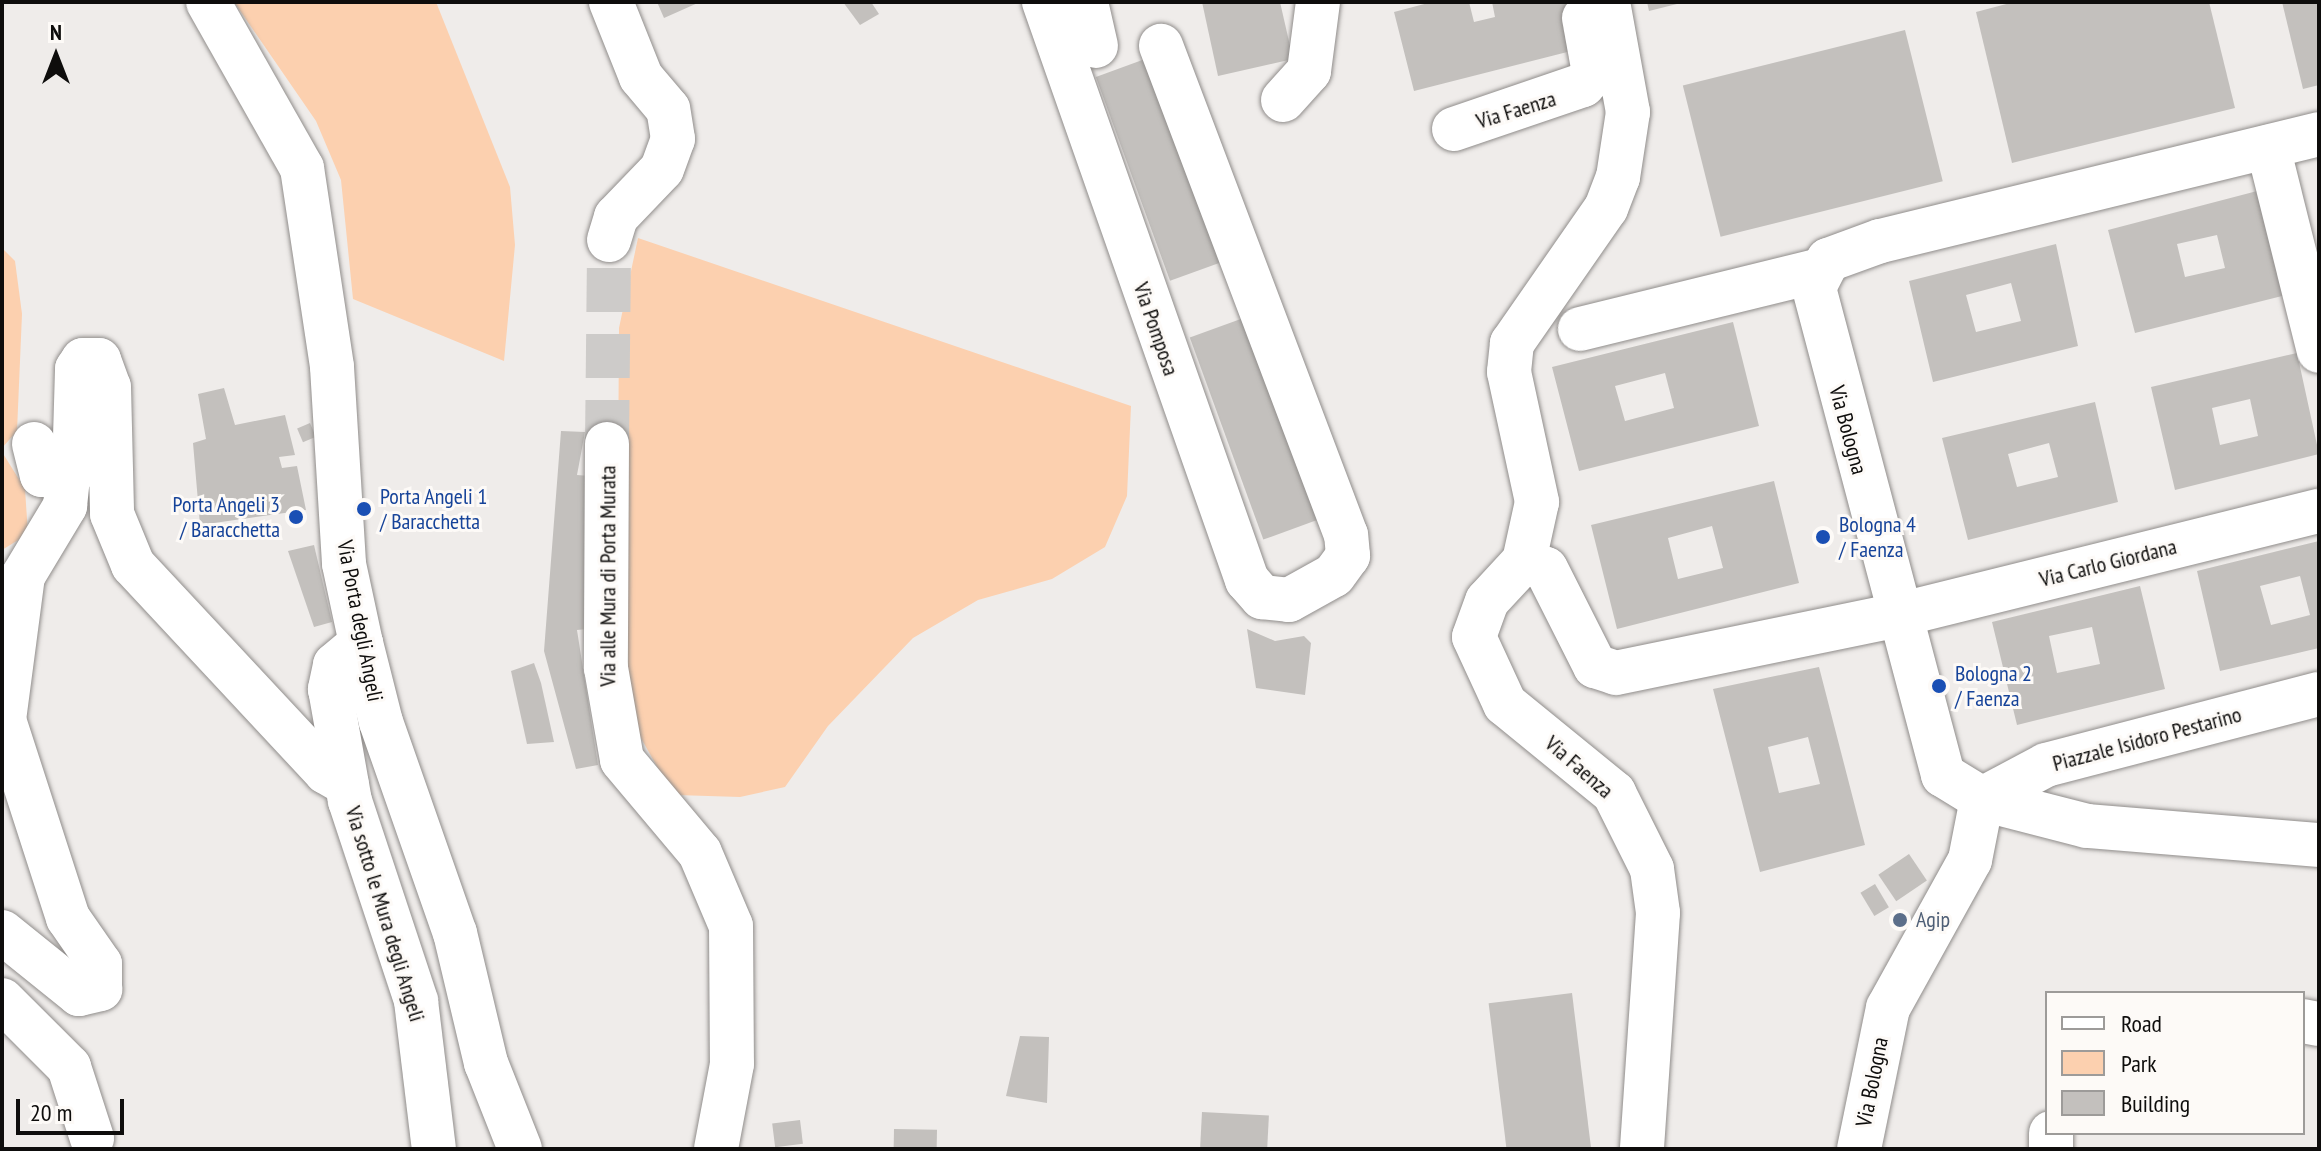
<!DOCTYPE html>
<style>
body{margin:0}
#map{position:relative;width:2321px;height:1151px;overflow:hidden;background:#efecea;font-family:"PT Sans Narrow",sans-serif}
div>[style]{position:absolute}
.green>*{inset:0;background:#fcd0af}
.building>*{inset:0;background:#c3c0bd;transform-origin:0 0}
.minor-tunnel>*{height:44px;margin-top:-22px;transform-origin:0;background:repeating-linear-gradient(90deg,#cdcbc9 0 44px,transparent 0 66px)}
.roads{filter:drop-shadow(0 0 2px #908d8b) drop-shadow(0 0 2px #908d8b)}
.minor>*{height:44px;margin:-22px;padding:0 22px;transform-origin:22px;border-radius:22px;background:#fff}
.dots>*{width:22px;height:22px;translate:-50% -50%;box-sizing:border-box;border:4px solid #fdfaf7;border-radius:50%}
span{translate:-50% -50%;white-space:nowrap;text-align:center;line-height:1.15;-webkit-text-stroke:6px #fdfaf7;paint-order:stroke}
.street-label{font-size:22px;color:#0e0d0c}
.transit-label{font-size:22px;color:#164399}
.left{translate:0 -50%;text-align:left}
.right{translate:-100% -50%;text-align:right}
.service-label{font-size:22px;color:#4e5e75}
.frame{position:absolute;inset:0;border:4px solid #0e0d0c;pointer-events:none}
.legend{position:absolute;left:2045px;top:991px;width:260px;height:144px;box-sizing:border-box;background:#fdfaf7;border:2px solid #9d9b99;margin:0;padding:10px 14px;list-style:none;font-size:24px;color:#0e0d0c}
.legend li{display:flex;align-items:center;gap:16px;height:40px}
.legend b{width:40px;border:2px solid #9d9b99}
.north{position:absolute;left:16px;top:16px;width:80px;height:80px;-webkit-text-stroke:6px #fdfaf7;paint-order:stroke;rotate:0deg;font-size:22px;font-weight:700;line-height:32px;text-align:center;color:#0e0d0c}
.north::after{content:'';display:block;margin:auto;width:28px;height:36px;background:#0e0d0c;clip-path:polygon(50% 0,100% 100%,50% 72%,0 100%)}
.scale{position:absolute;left:16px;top:1099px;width:108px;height:36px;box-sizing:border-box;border:4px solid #0e0d0c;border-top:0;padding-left:10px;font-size:24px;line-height:28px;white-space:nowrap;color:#0e0d0c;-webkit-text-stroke:6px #fdfaf7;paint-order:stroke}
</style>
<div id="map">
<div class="green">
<i style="clip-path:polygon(234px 2px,436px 2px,510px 187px,515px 245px,504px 361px,353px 299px,341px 180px,316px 121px)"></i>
<i style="clip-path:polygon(638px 238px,1131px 406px,1127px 496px,1105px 547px,1052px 579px,978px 600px,913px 638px,828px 726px,785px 787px,740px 797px,676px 795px,664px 779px,637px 731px,617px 636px,619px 328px)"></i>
<i style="clip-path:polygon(2px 248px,15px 261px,22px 314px,17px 431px,2px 448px)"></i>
<i style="clip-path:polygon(2px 452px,25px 489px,28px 534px,2px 550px)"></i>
</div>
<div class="building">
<i style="clip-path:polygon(657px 2px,700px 2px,664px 18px)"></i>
<i style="clip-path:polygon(843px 2px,871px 2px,879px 14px,860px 25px)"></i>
<i style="clip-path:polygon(1202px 2px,1280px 2px,1293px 59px,1218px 76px)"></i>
<i style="clip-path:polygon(1432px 2px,1469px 2px,1474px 22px,1495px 17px,1492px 2px,1571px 2px,1583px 48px,1414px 91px,1394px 12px)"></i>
<i style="clip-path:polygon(1647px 2px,1681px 2px,1681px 3px,1649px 11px)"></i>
<i style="clip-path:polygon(2014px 2px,2209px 2px,2235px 108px,2012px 163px,1976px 12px)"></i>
<i style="clip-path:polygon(2282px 2px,2319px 2px,2319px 85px,2303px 89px)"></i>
<i style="left:1905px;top:30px;width:156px;height:229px;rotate:76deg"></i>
<i style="left:1156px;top:55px;width:217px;height:64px;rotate:70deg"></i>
<i style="clip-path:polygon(evenodd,2261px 190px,2286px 295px,2135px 333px,2108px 230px,2261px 190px,2217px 235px,2225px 268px,2185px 277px,2177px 244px,2217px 235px)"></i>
<i style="clip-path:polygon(evenodd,2056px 244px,2078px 346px,1933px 382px,1909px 281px,2056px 244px,2011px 283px,2021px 321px,1976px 332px,1966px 295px,2011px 283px)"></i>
<i style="left:1249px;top:316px;width:215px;height:63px;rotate:70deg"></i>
<i style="clip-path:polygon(evenodd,1733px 322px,1759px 426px,1579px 471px,1552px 367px,1733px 322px,1665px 373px,1674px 408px,1625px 421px,1615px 386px,1665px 373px)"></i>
<i style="clip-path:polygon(evenodd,2297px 353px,2319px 454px,2175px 490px,2151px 387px,2297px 353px,2250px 399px,2258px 436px,2220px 445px,2212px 408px,2250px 399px)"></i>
<i style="clip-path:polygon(224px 388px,235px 425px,285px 415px,295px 455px,279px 457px,282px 468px,297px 466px,306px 510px,200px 525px,193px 443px,206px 439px,198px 394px)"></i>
<i style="clip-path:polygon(evenodd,2095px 402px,2118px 502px,1968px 540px,1942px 438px,2095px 402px,2049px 443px,2058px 477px,2017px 487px,2008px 454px,2049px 443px)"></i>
<i style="left:310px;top:423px;width:15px;height:14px;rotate:67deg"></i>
<i style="clip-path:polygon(561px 431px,585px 432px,577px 475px,602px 477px,597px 628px,577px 630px,598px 765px,576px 769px,544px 651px)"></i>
<i style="clip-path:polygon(evenodd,1774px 481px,1799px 583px,1617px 629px,1591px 525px,1774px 481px,1712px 526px,1723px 568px,1678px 579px,1668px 538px,1712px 526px)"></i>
<i style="clip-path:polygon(evenodd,2319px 541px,2319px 648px,2220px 671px,2197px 571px,2319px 541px,2300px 576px,2310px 615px,2271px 625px,2260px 586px,2300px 576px)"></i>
<i style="clip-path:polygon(314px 545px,332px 622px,314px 627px,288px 551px)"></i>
<i style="clip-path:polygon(evenodd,2140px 586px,2165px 689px,2017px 725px,1992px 622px,2140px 586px,2092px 627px,2100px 664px,2057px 673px,2049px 636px,2092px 627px)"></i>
<i style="clip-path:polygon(1247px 629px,1275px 641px,1304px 636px,1311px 643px,1305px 695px,1256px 688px)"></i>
<i style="clip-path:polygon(534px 663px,541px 683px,554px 742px,527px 744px,511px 671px)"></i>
<i style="clip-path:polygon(evenodd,1819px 667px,1865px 845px,1760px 872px,1713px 689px,1819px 667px,1808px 737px,1820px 784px,1779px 793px,1768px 747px,1808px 737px)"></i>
<i style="left:1909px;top:854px;width:32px;height:37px;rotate:56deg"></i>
<i style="left:1875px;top:884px;width:27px;height:17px;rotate:59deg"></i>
<i style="left:1572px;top:993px;width:157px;height:84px;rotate:83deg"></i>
<i style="clip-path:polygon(1020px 1036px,1049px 1037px,1047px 1103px,1006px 1096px)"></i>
<i style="left:1202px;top:1112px;width:67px;height:37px;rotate:3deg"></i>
<i style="left:800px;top:1120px;width:24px;height:28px;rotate:83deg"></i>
<i style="left:894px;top:1129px;width:43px;height:20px;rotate:1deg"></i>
</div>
<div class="minor-tunnel">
<i style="left:607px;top:444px;width:204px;rotate:-89.4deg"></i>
</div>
<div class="roads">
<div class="minor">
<i style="left:208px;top:2px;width:191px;rotate:60.5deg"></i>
<i style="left:302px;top:168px;width:201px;rotate:81.4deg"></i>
<i style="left:332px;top:367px;width:197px;rotate:86.5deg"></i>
<i style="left:344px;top:564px;width:81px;rotate:77.9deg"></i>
<i style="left:361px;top:643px;width:81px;rotate:75.8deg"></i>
<i style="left:381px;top:722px;width:224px;rotate:70.7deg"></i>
<i style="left:455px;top:933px;width:134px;rotate:76.6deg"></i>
<i style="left:486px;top:1063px;width:92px;rotate:68.4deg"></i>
<i style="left:1044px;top:2px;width:613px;rotate:70.65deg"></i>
<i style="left:1247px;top:580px;width:23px;rotate:49deg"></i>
<i style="left:1262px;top:597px;width:27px;rotate:6deg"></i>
<i style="left:1289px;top:600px;width:51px;rotate:-29.1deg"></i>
<i style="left:1334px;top:575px;width:24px;rotate:-54deg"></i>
<i style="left:1348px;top:556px;width:21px;rotate:-95deg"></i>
<i style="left:1346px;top:535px;width:523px;rotate:-110.72deg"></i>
<i style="left:1086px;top:2px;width:45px;rotate:77.2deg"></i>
<i style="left:1608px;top:2px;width:112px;rotate:79.7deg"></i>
<i style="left:1628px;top:112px;width:66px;rotate:98.7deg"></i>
<i style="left:1618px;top:177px;width:33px;rotate:111deg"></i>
<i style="left:1606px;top:208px;width:165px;rotate:124.8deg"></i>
<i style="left:1512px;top:343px;width:29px;rotate:96deg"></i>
<i style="left:1509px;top:372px;width:133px;rotate:77.8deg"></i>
<i style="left:1537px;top:502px;width:60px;rotate:102.4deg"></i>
<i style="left:1524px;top:561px;width:54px;rotate:132.8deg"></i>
<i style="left:1487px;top:601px;width:38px;rotate:110deg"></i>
<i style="left:1474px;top:637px;width:74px;rotate:65.2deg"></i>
<i style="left:1505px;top:704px;width:141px;rotate:39.2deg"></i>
<i style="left:1614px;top:793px;width:85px;rotate:63.4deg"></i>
<i style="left:1652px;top:869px;width:44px;rotate:82.2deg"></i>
<i style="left:1658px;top:913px;width:237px;rotate:93.9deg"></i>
<i style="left:1283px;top:100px;width:39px;rotate:-48deg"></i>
<i style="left:1309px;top:71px;width:70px;rotate:-82.6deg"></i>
<i style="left:1454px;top:129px;width:136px;rotate:-18.8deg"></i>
<i style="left:1583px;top:85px;width:16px;rotate:-47deg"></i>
<i style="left:1594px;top:73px;width:56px;rotate:-100.3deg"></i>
<i style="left:2319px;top:134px;width:452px;rotate:166.3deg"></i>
<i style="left:1880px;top:241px;width:55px;rotate:159.9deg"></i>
<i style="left:1828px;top:260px;width:31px;rotate:117deg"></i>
<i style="left:1814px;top:288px;width:504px;rotate:75.16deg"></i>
<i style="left:1943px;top:775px;width:46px;rotate:31.6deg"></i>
<i style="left:1982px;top:799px;width:108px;rotate:14.4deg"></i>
<i style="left:2087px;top:826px;width:233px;rotate:4.7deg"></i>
<i style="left:2268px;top:147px;width:210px;rotate:76deg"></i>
<i style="left:609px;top:240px;width:24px;rotate:-73deg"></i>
<i style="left:616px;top:217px;width:66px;rotate:-46.2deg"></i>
<i style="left:662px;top:169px;width:32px;rotate:-70deg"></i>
<i style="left:673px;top:139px;width:30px;rotate:-99deg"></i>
<i style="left:668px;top:109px;width:42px;rotate:-130.2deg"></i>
<i style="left:641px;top:77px;width:81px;rotate:-111.8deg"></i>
<i style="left:1580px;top:329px;width:244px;rotate:-13.8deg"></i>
<i style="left:34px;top:444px;width:32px;rotate:76deg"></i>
<i style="left:42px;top:475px;width:32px;rotate:-7deg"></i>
<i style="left:74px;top:471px;width:102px;rotate:-88.3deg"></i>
<i style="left:77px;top:369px;width:11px;rotate:-56deg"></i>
<i style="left:83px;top:360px;width:16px"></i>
<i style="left:99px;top:360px;width:29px;rotate:70deg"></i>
<i style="left:109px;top:387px;width:127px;rotate:88.6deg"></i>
<i style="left:112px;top:514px;width:55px;rotate:67.6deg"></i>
<i style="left:133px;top:565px;width:283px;rotate:47deg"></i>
<i style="left:326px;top:772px;width:24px;rotate:30deg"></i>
<i style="left:607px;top:444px;width:224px;rotate:90.3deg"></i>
<i style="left:606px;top:668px;width:93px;rotate:80.1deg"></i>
<i style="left:622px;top:760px;width:121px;rotate:50deg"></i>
<i style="left:700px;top:853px;width:79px;rotate:67deg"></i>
<i style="left:731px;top:926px;width:138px;rotate:89.6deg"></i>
<i style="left:732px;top:1064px;width:86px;rotate:100.7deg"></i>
<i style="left:1524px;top:561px;width:23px;rotate:20deg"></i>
<i style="left:1546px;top:569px;width:109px;rotate:63.2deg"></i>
<i style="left:1595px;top:666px;width:22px;rotate:18deg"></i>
<i style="left:1616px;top:673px;width:288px;rotate:-11.6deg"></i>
<i style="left:1898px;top:615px;width:434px;rotate:-13.9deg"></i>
<i style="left:361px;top:643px;width:34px;rotate:140deg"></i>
<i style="left:335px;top:665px;width:25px;rotate:102deg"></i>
<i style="left:330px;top:689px;width:114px;rotate:79.9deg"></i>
<i style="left:350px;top:801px;width:211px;rotate:71.7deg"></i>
<i style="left:416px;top:1001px;width:149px;rotate:83.1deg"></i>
<i style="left:1982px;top:799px;width:72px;rotate:-28deg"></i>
<i style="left:2046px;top:765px;width:282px;rotate:-14.6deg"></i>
<i style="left:2px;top:932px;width:99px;rotate:38.8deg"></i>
<i style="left:79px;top:994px;width:22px;rotate:-13deg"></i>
<i style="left:100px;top:989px;width:25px;rotate:-90deg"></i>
<i style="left:100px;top:964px;width:56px;rotate:-124.8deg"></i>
<i style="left:68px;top:918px;width:208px;rotate:-107.9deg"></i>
<i style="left:4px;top:720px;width:145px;rotate:-82.5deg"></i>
<i style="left:23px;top:576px;width:82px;rotate:-59deg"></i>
<i style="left:65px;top:506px;width:31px;rotate:-84deg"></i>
<i style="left:2px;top:1000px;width:95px;rotate:45deg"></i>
<i style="left:69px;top:1067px;width:75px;rotate:72.1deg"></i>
<i style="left:2303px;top:1021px;width:16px;rotate:11deg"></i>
<i style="left:2051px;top:1133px;width:16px;rotate:90deg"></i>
<i style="left:1859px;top:1149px;width:144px;rotate:-78.4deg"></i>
<i style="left:1888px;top:1008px;width:169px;rotate:-61deg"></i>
<i style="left:1970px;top:860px;width:62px;rotate:-78.9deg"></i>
</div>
</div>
<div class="dots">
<i style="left:364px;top:509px;background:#1a4fb4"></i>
<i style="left:296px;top:517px;background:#1a4fb4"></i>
<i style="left:1823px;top:537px;background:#1a4fb4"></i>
<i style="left:1939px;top:686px;background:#1a4fb4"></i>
<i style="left:1900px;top:920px;background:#5c6f8a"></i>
</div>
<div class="street-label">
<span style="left:1516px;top:110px;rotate:-17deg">Via Faenza</span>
<span style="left:1156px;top:329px;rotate:71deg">Via Pomposa</span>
<span style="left:1848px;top:430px;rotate:75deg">Via Bologna</span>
<span style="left:2108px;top:563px;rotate:-14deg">Via Carlo Giordana</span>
<span style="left:608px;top:576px;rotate:-90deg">Via alle Mura di Porta Murata</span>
<span style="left:360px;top:621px;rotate:79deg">Via Porta degli Angeli</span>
<span style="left:2147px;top:739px;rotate:-15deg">Piazzale Isidoro Pestarino</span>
<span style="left:1579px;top:767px;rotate:41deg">Via Faenza</span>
<span style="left:385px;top:914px;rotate:73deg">Via sotto le Mura degli Angeli</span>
<span style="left:1872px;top:1082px;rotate:-79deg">Via Bologna</span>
</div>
<div class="transit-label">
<span class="left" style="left:380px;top:509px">Porta Angeli 1<br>/ Baracchetta</span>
<span class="right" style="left:280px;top:517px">Porta Angeli 3<br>/ Baracchetta</span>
<span class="left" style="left:1839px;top:537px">Bologna 4<br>/ Faenza</span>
<span class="left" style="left:1955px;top:686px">Bologna 2<br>/ Faenza</span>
</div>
<div class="service-label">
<span class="left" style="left:1916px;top:920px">Agip</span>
</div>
<div class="frame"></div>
<ul class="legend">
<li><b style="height:10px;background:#fff"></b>Road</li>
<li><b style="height:22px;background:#fcd0af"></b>Park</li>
<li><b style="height:22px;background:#c3c0bd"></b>Building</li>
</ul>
<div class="north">N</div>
<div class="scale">20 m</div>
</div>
